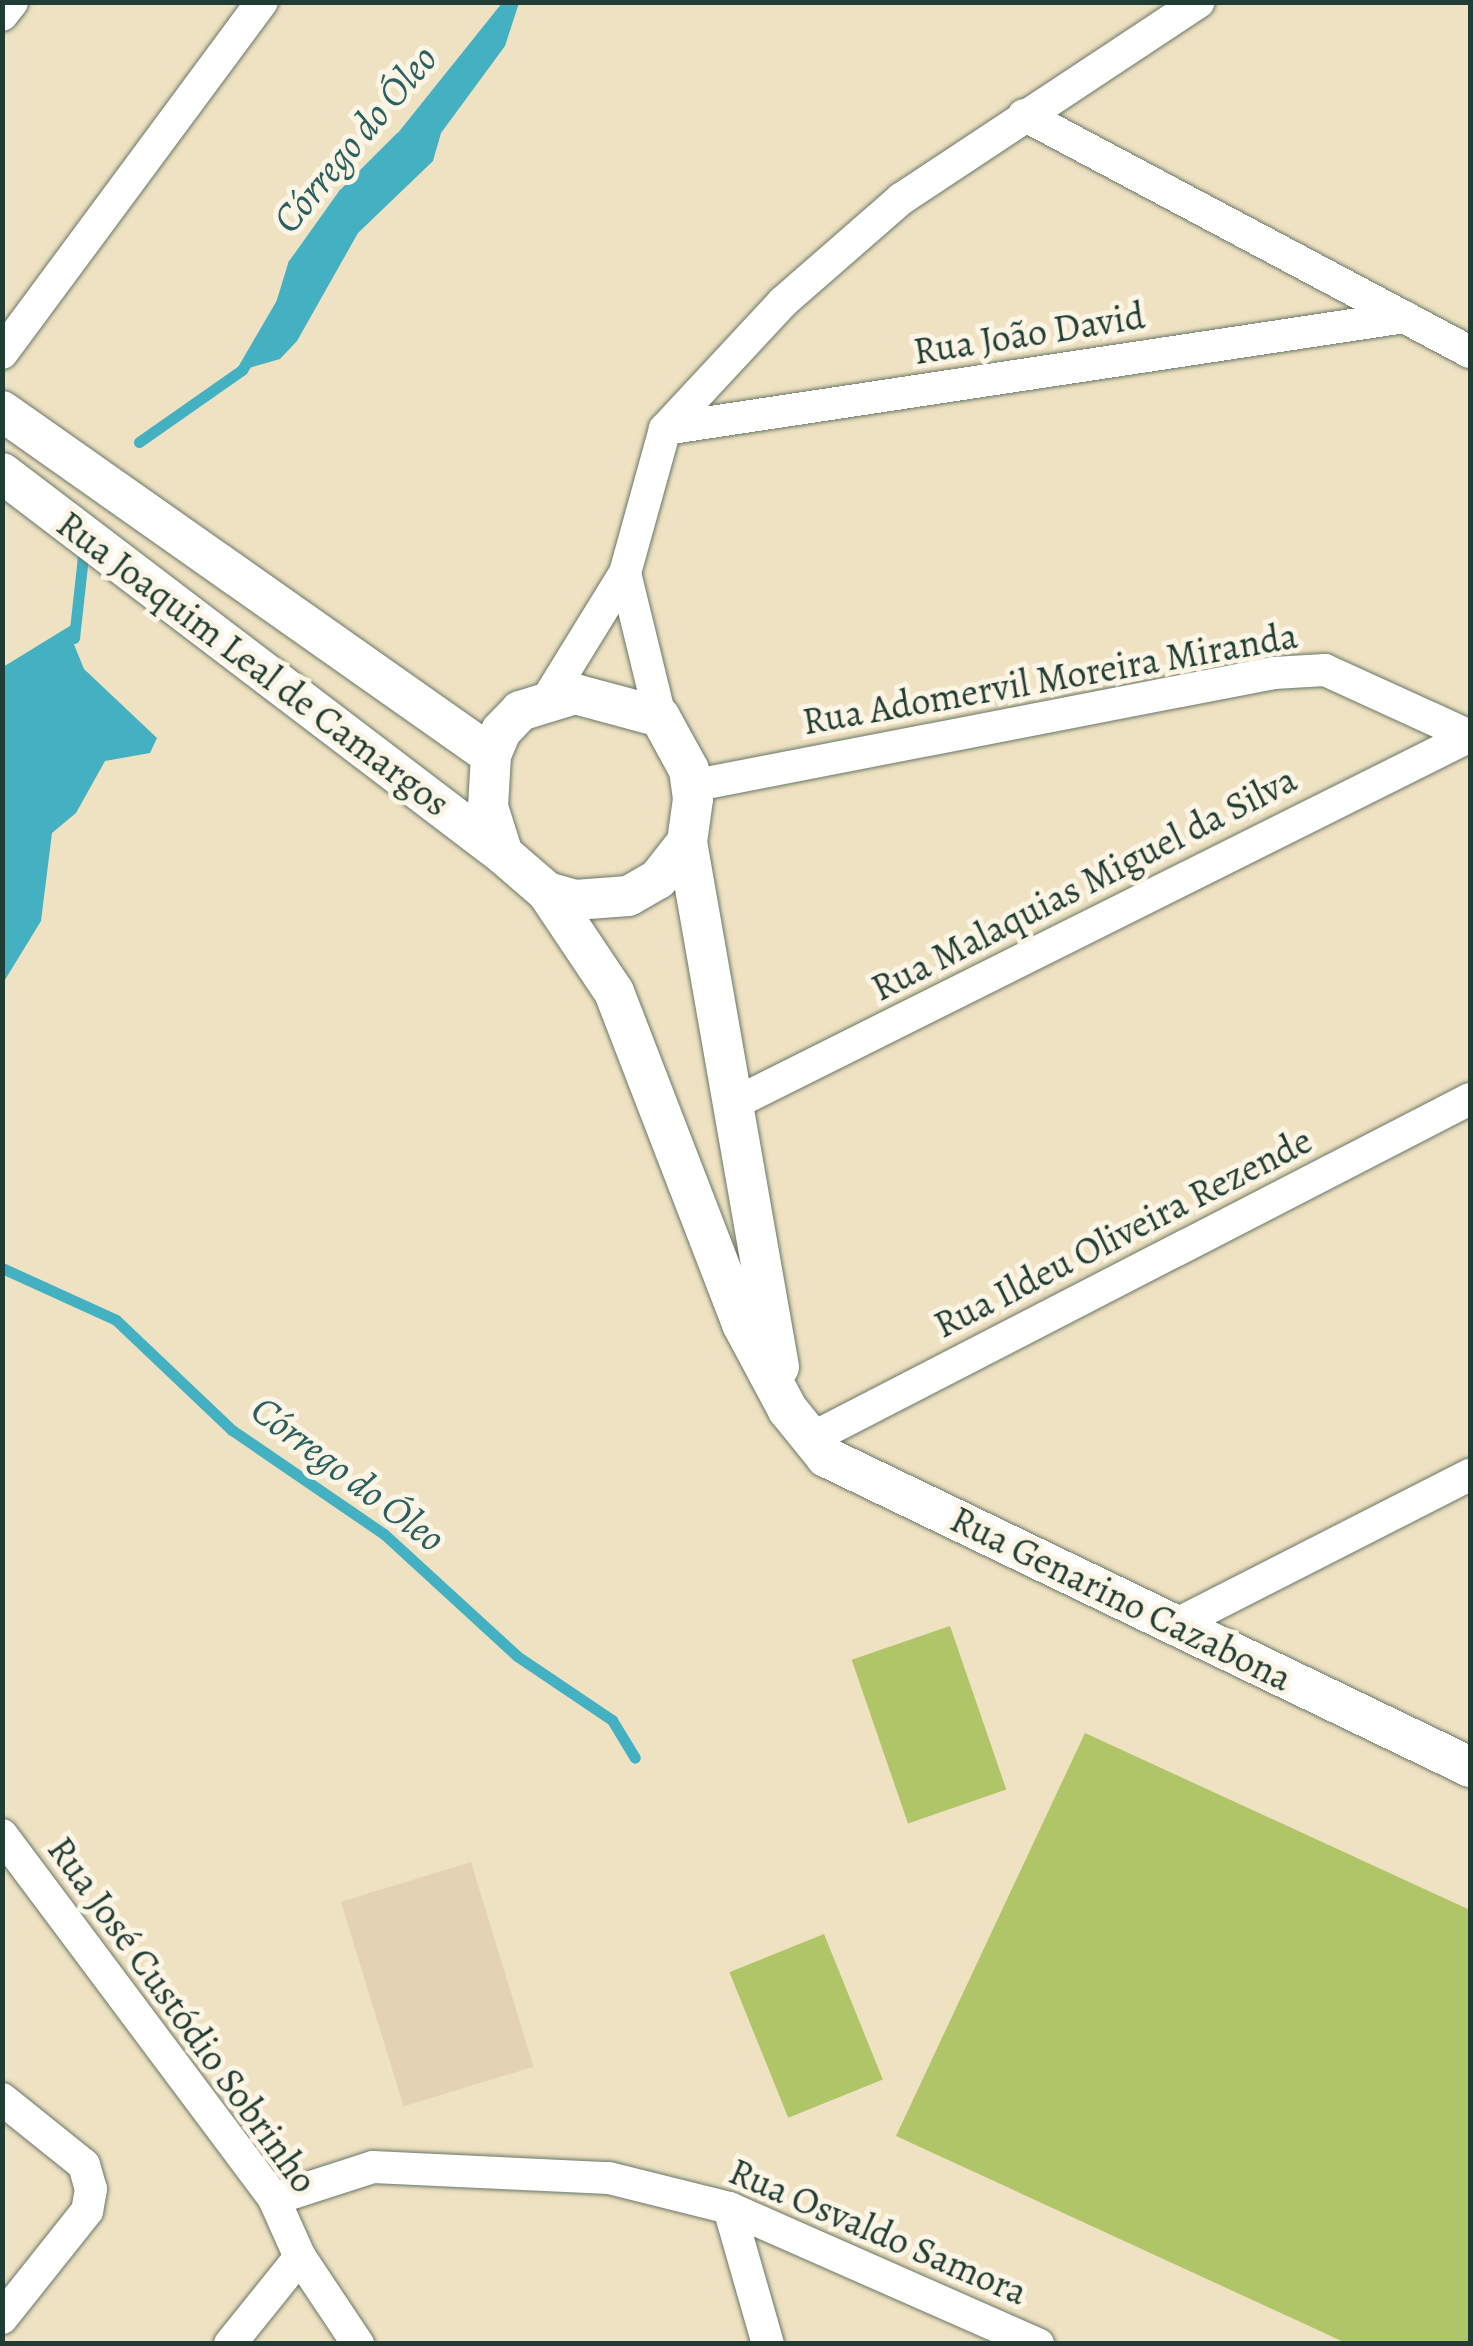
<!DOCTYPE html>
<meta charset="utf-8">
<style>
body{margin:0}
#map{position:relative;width:1473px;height:2346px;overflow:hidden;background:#efe2c2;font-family:Alegreya,serif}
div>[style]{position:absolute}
.built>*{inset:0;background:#e4d2b5;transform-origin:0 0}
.green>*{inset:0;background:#b0c468;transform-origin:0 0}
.water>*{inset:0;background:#44b1c2}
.stream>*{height:11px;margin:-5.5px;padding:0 5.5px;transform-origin:5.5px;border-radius:5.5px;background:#44b1c2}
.roads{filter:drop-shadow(0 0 2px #687766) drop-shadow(0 0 2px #687766)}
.minor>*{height:32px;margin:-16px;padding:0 16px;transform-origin:16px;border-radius:16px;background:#fff}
.tertiary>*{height:40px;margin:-20px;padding:0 20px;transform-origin:20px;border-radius:20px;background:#fff}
span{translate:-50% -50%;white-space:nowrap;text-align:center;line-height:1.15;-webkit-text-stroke:10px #fcf5e5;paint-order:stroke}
.street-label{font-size:38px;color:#1f3d34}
.water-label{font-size:40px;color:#2a605f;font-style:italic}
.frame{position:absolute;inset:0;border:5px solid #1f3d34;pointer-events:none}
</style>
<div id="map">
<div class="built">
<i style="left:471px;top:1862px;width:214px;height:136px;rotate:73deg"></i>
</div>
<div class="green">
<i style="left:950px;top:1626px;width:173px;height:104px;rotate:71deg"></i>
<i style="clip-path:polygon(1085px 1733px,1470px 1910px,1470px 2343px,1346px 2343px,896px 2136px)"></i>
<i style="left:824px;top:1934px;width:157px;height:102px;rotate:68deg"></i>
</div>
<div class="water">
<i style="clip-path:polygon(502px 3px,519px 3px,505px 46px,441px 133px,433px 161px,358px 233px,297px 341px,280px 359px,242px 370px,281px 303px,293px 264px)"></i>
<i style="clip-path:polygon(78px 621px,73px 642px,84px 669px,157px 738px,150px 753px,105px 761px,76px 813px,52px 833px,41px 921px,3px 983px,3px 667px)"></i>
</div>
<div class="stream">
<i style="left:139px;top:442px;width:126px;rotate:-35deg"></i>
<i style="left:242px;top:370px;width:78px;rotate:-59.8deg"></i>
<i style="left:281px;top:303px;width:41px;rotate:-72.9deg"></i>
<i style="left:293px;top:264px;width:86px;rotate:-54.5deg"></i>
<i style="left:343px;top:194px;width:81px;rotate:-45deg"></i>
<i style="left:74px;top:638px;width:92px;rotate:-83.7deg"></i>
<i style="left:2px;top:1268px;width:125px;rotate:24.5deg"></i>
<i style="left:116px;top:1320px;width:160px;rotate:43.5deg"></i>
<i style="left:232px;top:1430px;width:184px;rotate:34.4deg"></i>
<i style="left:384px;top:1534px;width:180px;rotate:42.5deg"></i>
<i style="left:517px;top:1656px;width:115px;rotate:34deg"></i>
<i style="left:612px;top:1720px;width:44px;rotate:58.8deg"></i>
</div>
<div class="roads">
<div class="minor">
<i style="left:2px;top:15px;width:16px;rotate:-52deg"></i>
<i style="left:1024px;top:115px;width:505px;rotate:27.99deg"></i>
<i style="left:2px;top:353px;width:437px;rotate:-53.5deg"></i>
<i style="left:665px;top:429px;width:748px;rotate:-8.61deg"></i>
<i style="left:625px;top:573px;width:148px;rotate:76.3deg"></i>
<i style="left:548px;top:698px;width:147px;rotate:-58.4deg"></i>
<i style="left:625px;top:573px;width:149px;rotate:-74.5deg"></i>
<i style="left:665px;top:429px;width:173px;rotate:-47.1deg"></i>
<i style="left:783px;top:302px;width:157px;rotate:-41.1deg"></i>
<i style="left:901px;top:199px;width:357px;rotate:-33.5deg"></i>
<i style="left:691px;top:786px;width:594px;rotate:-10.97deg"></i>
<i style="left:1274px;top:673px;width:51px;rotate:-3.4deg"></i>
<i style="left:1325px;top:670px;width:159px;rotate:24.5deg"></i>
<i style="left:733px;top:1104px;width:824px;rotate:-26.53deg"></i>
<i style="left:812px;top:1438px;width:740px;rotate:-27.26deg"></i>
<i style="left:1175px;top:1625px;width:331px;rotate:-27deg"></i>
<i style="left:2px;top:1835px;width:454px;rotate:53.2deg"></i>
<i style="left:274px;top:2199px;width:64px;rotate:65.9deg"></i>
<i style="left:300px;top:2257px;width:105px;rotate:56.3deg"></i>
<i style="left:2px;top:2099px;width:105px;rotate:38.8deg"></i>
<i style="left:84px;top:2165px;width:25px;rotate:74deg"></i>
<i style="left:91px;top:2189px;width:22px;rotate:100deg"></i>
<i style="left:87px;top:2211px;width:137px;rotate:128.5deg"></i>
<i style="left:274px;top:2199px;width:104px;rotate:-17.9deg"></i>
<i style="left:373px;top:2167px;width:236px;rotate:2.7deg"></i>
<i style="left:609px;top:2178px;width:124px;rotate:14deg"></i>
<i style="left:729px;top:2208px;width:338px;rotate:23.8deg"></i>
<i style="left:729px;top:2208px;width:141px;rotate:74deg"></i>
<i style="left:230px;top:2344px;width:112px;rotate:-51.2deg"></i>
</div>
<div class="tertiary">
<i style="left:2px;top:411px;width:598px;rotate:35.13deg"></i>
<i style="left:2px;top:473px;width:629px;rotate:37.25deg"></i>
<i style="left:575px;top:694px;width:88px;rotate:15.1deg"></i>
<i style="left:660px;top:717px;width:60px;rotate:61.3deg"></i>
<i style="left:689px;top:770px;width:29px;rotate:82deg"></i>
<i style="left:693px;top:799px;width:43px;rotate:97.9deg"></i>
<i style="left:687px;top:842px;width:47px;rotate:128.1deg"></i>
<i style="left:658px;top:879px;width:34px;rotate:150deg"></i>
<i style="left:628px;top:896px;width:53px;rotate:175.7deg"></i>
<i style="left:575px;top:900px;width:29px;rotate:-164deg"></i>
<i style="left:547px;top:892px;width:58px;rotate:-139.2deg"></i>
<i style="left:503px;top:854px;width:49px;rotate:-107.7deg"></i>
<i style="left:488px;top:807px;width:52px;rotate:-86.7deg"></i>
<i style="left:491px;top:755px;width:26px;rotate:-67deg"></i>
<i style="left:501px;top:731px;width:28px;rotate:-46deg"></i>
<i style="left:520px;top:711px;width:58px;rotate:-17.2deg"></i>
<i style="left:687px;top:842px;width:533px;rotate:80.06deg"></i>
<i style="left:547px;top:892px;width:120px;rotate:56.2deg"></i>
<i style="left:614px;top:992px;width:356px;rotate:68.9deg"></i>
<i style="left:742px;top:1324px;width:98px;rotate:61.9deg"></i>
<i style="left:788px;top:1410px;width:60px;rotate:51deg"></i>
<i style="left:826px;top:1457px;width:715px;rotate:25.7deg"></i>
</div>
</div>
<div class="street-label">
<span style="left:1029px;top:334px;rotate:-9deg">Rua João David</span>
<span style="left:253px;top:664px;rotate:37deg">Rua Joaquim Leal de Camargos</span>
<span style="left:1050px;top:679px;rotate:-10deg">Rua Adomervil Moreira Miranda</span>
<span style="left:1084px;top:884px;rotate:-27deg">Rua Malaquias Miguel da Silva</span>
<span style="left:1123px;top:1233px;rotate:-27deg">Rua Ildeu Oliveira Rezende</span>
<span style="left:1121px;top:1599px;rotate:26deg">Rua Genarino Cazabona</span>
<span style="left:182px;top:2015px;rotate:54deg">Rua José Custódio Sobrinho</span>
<span style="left:878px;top:2232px;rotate:23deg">Rua Osvaldo Samora</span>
</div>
<div class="water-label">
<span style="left:355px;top:139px;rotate:-50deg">Córrego do Óleo</span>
<span style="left:348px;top:1474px;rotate:37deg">Córrego do Óleo</span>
</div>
<div class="frame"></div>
</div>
